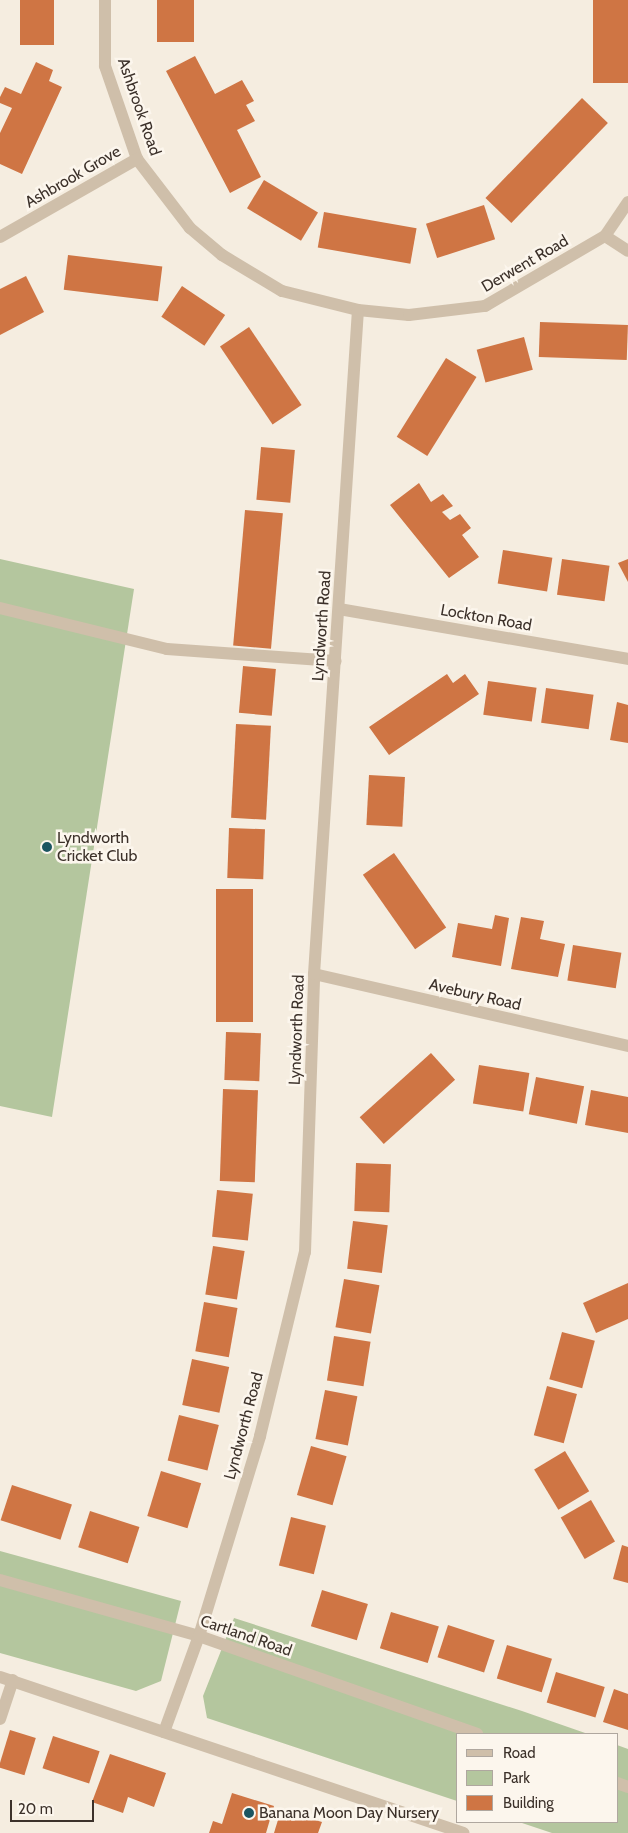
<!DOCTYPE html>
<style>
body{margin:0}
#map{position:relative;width:628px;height:1833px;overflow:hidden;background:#f5ede0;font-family:Cabin,sans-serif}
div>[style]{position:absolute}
.green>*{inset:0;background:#b4c69e}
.building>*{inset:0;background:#cf7544;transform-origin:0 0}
.service>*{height:12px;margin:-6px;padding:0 6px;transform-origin:6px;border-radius:6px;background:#cfbfaa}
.minor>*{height:12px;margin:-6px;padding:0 6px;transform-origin:6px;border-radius:6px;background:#cfbfaa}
.tertiary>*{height:12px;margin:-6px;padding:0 6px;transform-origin:6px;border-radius:6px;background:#cfbfaa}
.dots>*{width:14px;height:14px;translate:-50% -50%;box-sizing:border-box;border:2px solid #fcf6ed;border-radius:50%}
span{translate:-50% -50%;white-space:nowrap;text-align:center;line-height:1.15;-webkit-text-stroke:5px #fcf6ed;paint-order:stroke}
.street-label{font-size:16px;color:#3c312a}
.poi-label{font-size:16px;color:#3c312a}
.left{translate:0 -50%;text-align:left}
.legend{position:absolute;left:456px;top:1733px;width:162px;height:90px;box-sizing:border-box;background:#fcf6ed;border:1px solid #afa79f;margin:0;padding:6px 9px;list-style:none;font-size:15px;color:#3c312a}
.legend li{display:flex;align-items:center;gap:10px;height:25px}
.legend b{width:25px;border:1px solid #afa79f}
.scale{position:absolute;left:10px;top:1800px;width:84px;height:22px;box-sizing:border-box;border:2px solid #3c312a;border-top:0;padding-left:6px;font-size:15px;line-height:18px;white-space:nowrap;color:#3c312a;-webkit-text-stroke:4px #fcf6ed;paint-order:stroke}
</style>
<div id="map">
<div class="green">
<i style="clip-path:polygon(0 559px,134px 589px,52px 1117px,0 1106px)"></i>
<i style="clip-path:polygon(0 1551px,181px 1601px,161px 1681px,136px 1691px,0 1653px)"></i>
<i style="clip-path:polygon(234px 1618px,522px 1711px,588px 1734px,457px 1734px,457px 1801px,207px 1718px,203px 1696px)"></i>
<i style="clip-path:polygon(617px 1745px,628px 1749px,628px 1833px,552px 1833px,519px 1822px,617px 1822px)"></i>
</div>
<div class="building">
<i style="left:20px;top:0;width:34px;height:45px"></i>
<i style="left:157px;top:0;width:37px;height:42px"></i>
<i style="left:593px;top:0;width:35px;height:83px"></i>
<i style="clip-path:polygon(195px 56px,215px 94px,242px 80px,254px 101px,246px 105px,255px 121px,237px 130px,261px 177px,230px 193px,166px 71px)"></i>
<i style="clip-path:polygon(36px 62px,53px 70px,49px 81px,62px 87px,22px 174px,0 164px,0 133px,12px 108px,0 103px,0 97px,5px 87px,21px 94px)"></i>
<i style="left:582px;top:98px;width:36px;height:139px;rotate:44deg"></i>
<i style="left:264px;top:180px;width:63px;height:33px;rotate:31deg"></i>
<i style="left:484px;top:205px;width:36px;height:61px;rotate:72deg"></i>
<i style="left:324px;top:212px;width:94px;height:36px;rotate:10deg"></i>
<i style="left:68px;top:255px;width:95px;height:35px;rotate:7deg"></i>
<i style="clip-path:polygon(26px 276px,44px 312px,0 335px,0 289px)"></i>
<i style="left:182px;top:286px;width:52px;height:37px;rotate:34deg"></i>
<i style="left:540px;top:322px;width:88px;height:35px;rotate:2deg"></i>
<i style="left:249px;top:327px;width:94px;height:35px;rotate:56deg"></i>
<i style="left:524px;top:337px;width:34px;height:49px;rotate:75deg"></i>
<i style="left:446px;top:358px;width:36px;height:93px;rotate:32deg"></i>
<i style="left:261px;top:447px;width:34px;height:53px;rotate:5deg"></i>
<i style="clip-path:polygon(419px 483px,431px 502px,443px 494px,453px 506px,442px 512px,450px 520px,460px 514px,471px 528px,462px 535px,479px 557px,449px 578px,390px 505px)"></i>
<i style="left:245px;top:510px;width:38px;height:136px;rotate:5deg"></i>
<i style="left:503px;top:550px;width:50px;height:34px;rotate:9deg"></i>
<i style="left:562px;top:559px;width:48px;height:36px;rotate:8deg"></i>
<i style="clip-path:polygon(628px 559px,628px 582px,618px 563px)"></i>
<i style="left:243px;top:666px;width:33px;height:47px;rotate:5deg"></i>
<i style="clip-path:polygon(447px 674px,453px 683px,465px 674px,479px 694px,389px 755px,369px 727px)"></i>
<i style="left:488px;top:681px;width:49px;height:34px;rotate:8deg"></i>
<i style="left:546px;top:688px;width:48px;height:35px;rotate:8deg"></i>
<i style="clip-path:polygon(617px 702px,628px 705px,628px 743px,610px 740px)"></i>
<i style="left:236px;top:724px;width:35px;height:94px;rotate:3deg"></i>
<i style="left:369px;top:775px;width:36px;height:50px;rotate:3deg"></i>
<i style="left:229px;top:828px;width:36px;height:50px;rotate:2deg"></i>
<i style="left:394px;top:853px;width:91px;height:38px;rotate:55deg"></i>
<i style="left:216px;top:889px;width:37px;height:133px"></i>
<i style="clip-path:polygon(495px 915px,509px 918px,501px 966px,452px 957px,458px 923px,492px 929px)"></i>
<i style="clip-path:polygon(521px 917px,544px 921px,540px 939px,565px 944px,558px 977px,511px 969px)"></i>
<i style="left:573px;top:945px;width:49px;height:36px;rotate:9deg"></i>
<i style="left:226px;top:1032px;width:35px;height:48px;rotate:2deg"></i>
<i style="left:431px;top:1053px;width:36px;height:96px;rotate:48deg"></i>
<i style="left:479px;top:1065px;width:51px;height:39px;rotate:9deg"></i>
<i style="left:536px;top:1077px;width:49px;height:38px;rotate:11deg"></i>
<i style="left:223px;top:1089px;width:35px;height:92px;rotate:2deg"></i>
<i style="clip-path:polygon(591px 1090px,628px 1097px,628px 1133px,585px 1125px)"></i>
<i style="left:356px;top:1163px;width:35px;height:48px;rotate:2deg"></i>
<i style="left:217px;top:1190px;width:36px;height:47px;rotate:6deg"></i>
<i style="left:353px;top:1221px;width:35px;height:48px;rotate:7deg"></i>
<i style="left:213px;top:1246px;width:32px;height:49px;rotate:9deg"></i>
<i style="left:344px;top:1279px;width:36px;height:49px;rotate:10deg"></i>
<i style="clip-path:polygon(628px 1283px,628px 1319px,596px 1333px,583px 1303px)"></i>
<i style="left:204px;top:1302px;width:34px;height:50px;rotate:10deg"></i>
<i style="left:562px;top:1332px;width:34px;height:49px;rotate:15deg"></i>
<i style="left:334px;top:1336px;width:37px;height:45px;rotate:9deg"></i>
<i style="left:192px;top:1359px;width:38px;height:47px;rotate:12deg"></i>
<i style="left:547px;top:1386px;width:31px;height:51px;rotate:15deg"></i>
<i style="left:325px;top:1390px;width:33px;height:50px;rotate:11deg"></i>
<i style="left:179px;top:1415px;width:41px;height:47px;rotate:14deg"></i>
<i style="left:311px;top:1446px;width:37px;height:51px;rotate:16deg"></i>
<i style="left:565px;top:1451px;width:47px;height:36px;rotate:59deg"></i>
<i style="left:161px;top:1471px;width:42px;height:47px;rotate:17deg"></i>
<i style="left:12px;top:1485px;width:63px;height:37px;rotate:18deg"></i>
<i style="left:591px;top:1500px;width:48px;height:35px;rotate:60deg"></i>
<i style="left:90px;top:1511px;width:52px;height:38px;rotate:18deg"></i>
<i style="left:291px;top:1517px;width:36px;height:50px;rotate:14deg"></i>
<i style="clip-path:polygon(622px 1545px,628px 1547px,628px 1583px,613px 1579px)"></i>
<i style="left:322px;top:1590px;width:48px;height:38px;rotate:17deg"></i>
<i style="left:391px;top:1612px;width:50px;height:38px;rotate:17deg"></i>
<i style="left:448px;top:1625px;width:49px;height:34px;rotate:18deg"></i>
<i style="left:507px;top:1645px;width:47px;height:35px;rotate:17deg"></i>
<i style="left:556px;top:1672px;width:51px;height:32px;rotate:17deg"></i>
<i style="clip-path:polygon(614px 1689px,628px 1694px,628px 1730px,603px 1722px)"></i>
<i style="left:10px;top:1730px;width:27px;height:39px;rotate:17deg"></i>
<i style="left:53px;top:1736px;width:49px;height:34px;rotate:18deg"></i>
<i style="clip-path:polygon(110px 1754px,166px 1773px,154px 1807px,128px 1797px,123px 1813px,92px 1802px)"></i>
<i style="clip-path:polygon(232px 1793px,274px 1806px,266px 1833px,209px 1833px,213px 1821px,222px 1824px)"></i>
<i style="clip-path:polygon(281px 1810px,322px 1822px,318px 1833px,274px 1833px)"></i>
</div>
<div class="service">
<i style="left:0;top:608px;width:172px;rotate:13.8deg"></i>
<i style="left:167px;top:649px;width:169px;rotate:4.1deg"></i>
<i style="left:0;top:1580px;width:207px;rotate:15.7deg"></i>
<i style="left:199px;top:1636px;width:295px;rotate:19.4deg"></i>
<i style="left:617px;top:1783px;width:12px;rotate:20deg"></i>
</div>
<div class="minor">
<i style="left:105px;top:0;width:66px;rotate:90deg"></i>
<i style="left:105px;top:66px;width:98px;rotate:71deg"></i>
<i style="left:137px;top:159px;width:87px;rotate:52.5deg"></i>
<i style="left:190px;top:228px;width:42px;rotate:40.2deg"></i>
<i style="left:222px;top:255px;width:70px;rotate:31deg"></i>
<i style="left:282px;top:291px;width:78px;rotate:14deg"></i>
<i style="left:358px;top:310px;width:51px;rotate:5.6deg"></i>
<i style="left:409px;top:315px;width:77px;rotate:-6.8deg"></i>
<i style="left:485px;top:306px;width:139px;rotate:-30.3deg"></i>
<i style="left:605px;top:236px;width:41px;rotate:-55.9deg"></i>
<i style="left:605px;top:236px;width:27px;rotate:33deg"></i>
<i style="left:0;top:237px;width:158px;rotate:-29.7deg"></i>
<i style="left:339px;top:609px;width:293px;rotate:9.8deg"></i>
<i style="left:314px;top:974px;width:322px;rotate:12.9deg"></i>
<i style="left:0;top:1719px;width:41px;rotate:-71.6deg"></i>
<i style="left:164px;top:1732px;width:102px;rotate:-70deg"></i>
<i style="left:199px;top:1636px;width:209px;rotate:-73deg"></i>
<i style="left:260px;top:1436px;width:189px;rotate:-76.3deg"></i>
<i style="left:305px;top:1252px;width:278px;rotate:-88.1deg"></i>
<i style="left:314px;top:974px;width:665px;rotate:-86.21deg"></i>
</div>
<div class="tertiary">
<i style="left:0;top:1677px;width:489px;rotate:18.6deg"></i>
</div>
<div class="dots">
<i style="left:47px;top:847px;background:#1b5561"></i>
<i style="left:249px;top:1813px;background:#1b5561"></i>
</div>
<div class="street-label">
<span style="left:139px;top:107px;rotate:71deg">Ashbrook Road</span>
<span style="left:73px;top:177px;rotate:-30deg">Ashbrook Grove</span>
<span style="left:525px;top:264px;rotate:-30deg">Derwent Road</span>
<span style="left:486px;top:618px;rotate:10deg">Lockton Road</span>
<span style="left:322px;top:626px;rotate:-86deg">Lyndworth Road</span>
<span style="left:475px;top:995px;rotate:13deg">Avebury Road</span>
<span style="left:297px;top:1030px;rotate:-88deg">Lyndworth Road</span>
<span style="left:244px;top:1426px;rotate:-75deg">Lyndworth Road</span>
<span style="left:246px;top:1636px;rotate:19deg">Cartland Road</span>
</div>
<div class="poi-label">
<span class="left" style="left:57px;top:847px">Lyndworth<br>Cricket Club</span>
<span class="left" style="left:259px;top:1813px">Banana Moon Day Nursery</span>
</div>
<ul class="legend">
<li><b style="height:6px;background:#cfbfaa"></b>Road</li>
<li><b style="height:14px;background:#b4c69e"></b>Park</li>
<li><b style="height:14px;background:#cf7544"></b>Building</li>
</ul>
<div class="scale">20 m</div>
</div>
